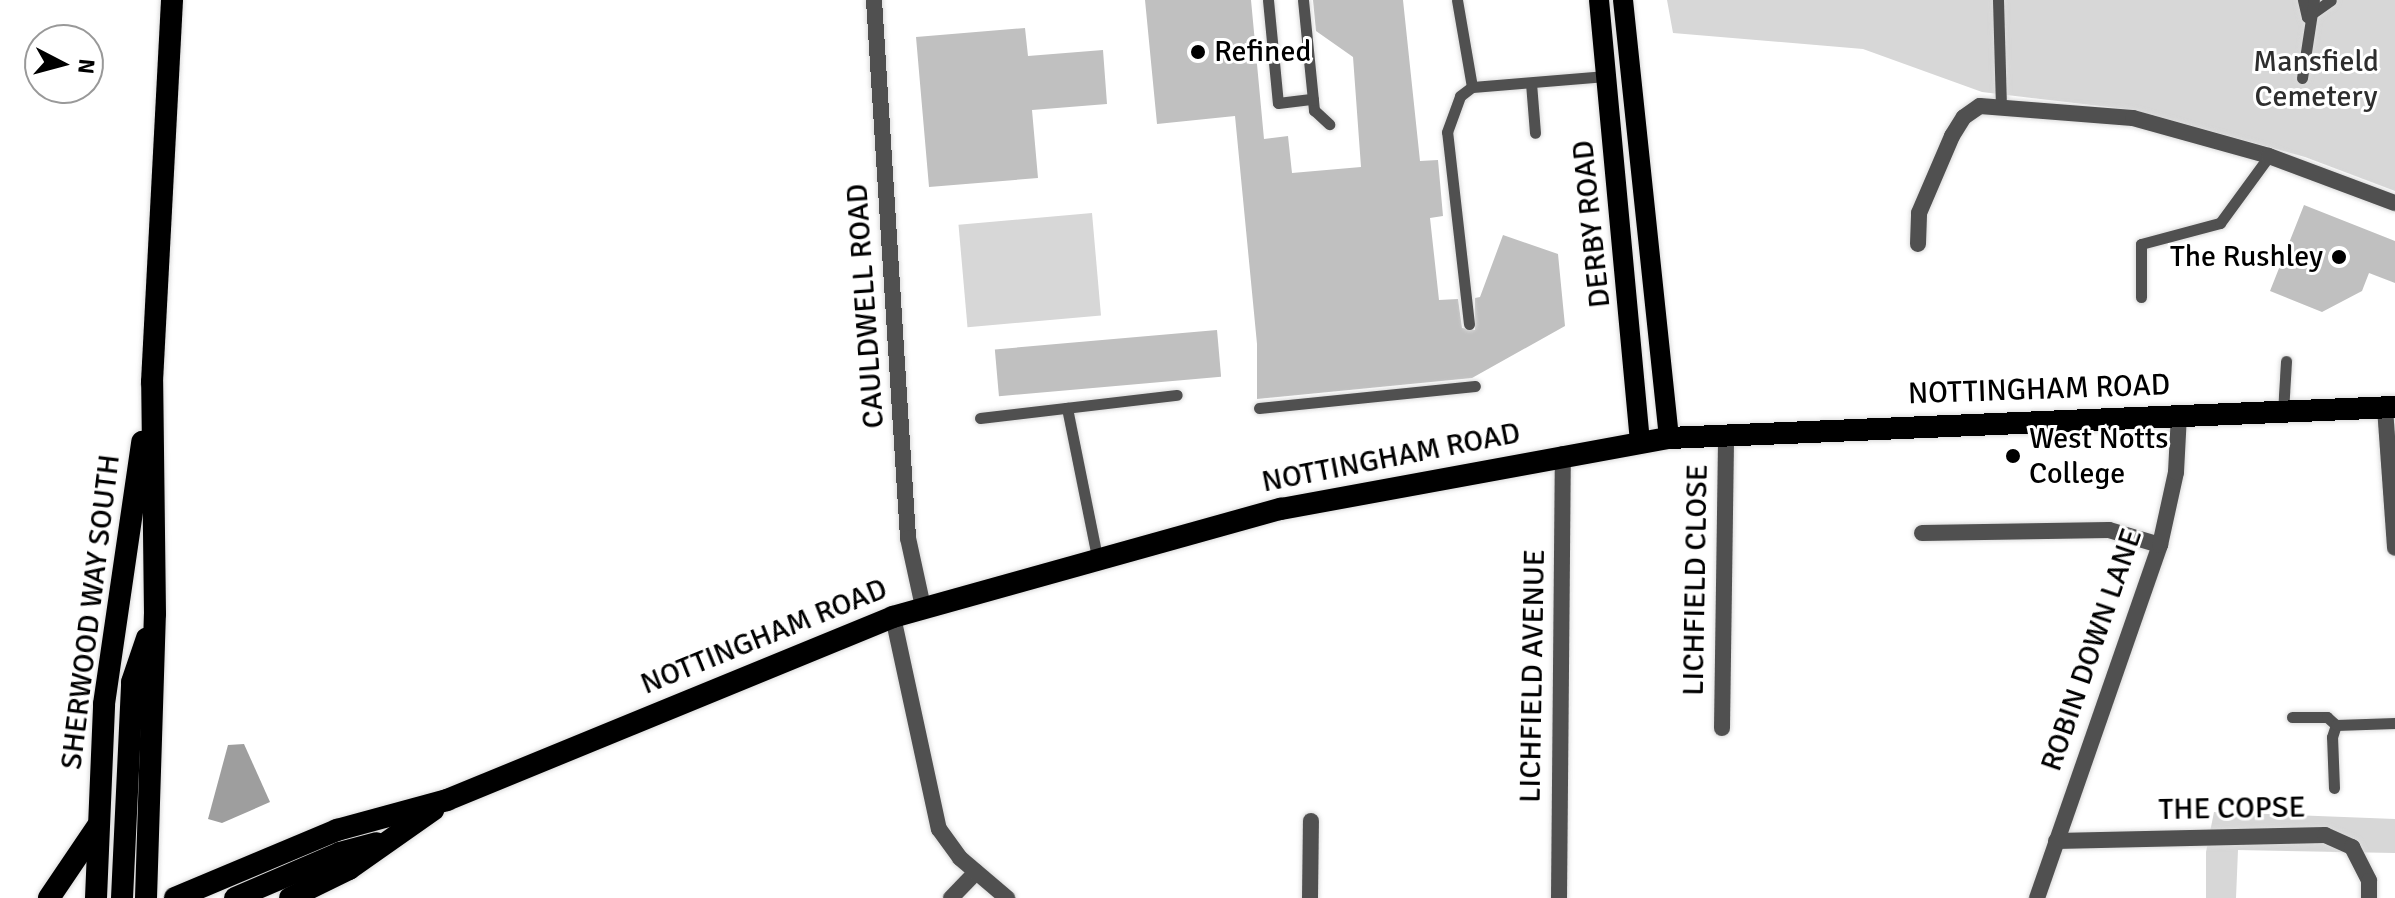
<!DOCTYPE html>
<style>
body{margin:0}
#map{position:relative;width:2395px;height:898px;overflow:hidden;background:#fff;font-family:Signika,sans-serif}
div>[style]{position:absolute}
.green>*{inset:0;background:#d7d7d7;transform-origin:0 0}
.water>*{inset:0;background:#9e9e9e}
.building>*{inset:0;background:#c0c0c0;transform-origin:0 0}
.roads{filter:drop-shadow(0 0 2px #dbdbdb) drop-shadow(0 0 2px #dbdbdb)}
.service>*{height:11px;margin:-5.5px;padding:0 5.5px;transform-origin:5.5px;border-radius:5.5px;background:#505050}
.minor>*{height:16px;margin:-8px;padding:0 8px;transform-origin:8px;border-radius:8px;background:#505050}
.tertiary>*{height:16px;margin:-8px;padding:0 8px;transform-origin:8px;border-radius:8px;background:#505050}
.primary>*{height:20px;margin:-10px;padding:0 10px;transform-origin:10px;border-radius:10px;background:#000}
.trunk>*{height:22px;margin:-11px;padding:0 11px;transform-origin:11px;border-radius:11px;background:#000}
.dots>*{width:22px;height:22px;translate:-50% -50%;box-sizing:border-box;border:4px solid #fff;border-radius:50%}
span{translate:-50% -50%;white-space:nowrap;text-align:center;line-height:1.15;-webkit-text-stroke:6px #fff;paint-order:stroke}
.poi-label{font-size:30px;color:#000}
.left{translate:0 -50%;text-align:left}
.right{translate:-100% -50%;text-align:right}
.park-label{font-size:30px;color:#2e2e2e}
.street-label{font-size:30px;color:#000}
.north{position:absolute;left:24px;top:24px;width:80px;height:80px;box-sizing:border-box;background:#fff;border:2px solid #999;border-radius:50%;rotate:96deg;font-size:22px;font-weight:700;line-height:32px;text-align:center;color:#000}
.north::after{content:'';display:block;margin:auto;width:28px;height:36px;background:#000;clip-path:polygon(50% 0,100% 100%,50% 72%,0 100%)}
</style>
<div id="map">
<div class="green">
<i style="clip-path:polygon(1667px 0,2395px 0,2395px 191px,2305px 157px,2134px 110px,1982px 92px,1863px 49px,1673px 33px)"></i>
<i style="left:1092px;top:213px;width:103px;height:134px;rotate:85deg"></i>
<i style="clip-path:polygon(2214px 812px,2395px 819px,2395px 853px,2238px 850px,2236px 898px,2206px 898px,2206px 852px)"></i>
</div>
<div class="water">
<i style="clip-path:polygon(244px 744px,270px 802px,222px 823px,208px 819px,228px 745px)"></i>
</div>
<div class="building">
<i style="clip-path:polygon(1145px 0,1251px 0,1264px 139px,1288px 136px,1292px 173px,1361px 167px,1353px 57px,1316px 31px,1313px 0,1403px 0,1420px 161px,1438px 160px,1443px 216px,1430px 218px,1439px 300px,1458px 299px,1462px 328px,1475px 330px,1475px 298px,1480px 297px,1503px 235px,1558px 254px,1565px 326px,1472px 378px,1257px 399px,1257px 344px,1235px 116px,1157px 124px)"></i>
<i style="clip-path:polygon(1025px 28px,1028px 56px,1103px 50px,1107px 104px,1032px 110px,1038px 178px,929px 187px,916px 37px)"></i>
<i style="clip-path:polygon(2304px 205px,2395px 241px,2395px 283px,2369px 273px,2362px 291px,2322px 312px,2270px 291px)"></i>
<i style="left:1217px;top:330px;width:47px;height:223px;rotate:85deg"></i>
</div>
<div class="roads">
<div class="service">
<i style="left:1268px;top:0;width:103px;rotate:84.5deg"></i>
<i style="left:1278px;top:103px;width:35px;rotate:-7deg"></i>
<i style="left:1303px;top:0;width:111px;rotate:84.3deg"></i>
<i style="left:1314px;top:110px;width:21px;rotate:43deg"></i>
<i style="left:1457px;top:0;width:88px;rotate:80.2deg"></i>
<i style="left:1998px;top:0;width:106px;rotate:88.4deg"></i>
<i style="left:2303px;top:0;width:17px;rotate:77deg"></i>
<i style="left:2307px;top:17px;width:29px;rotate:-35deg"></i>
<i style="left:2302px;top:78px;width:79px;rotate:-81.3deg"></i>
<i style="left:1531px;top:83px;width:50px;rotate:85.4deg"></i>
<i style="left:2141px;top:297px;width:53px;rotate:-90deg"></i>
<i style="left:2141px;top:244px;width:82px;rotate:-14.9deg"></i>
<i style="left:2220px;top:223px;width:83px;rotate:-53.8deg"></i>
<i style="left:1469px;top:324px;width:193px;rotate:-96.5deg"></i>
<i style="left:1447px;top:132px;width:38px;rotate:-70deg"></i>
<i style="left:1460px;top:96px;width:15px;rotate:-37deg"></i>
<i style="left:1472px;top:87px;width:135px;rotate:-4.7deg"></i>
<i style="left:1067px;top:408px;width:152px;rotate:78.6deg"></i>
<i style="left:1259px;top:408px;width:217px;rotate:-5.8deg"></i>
<i style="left:2283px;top:412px;width:51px;rotate:-86.6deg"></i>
<i style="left:980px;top:418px;width:198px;rotate:-6.7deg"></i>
<i style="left:2292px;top:717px;width:35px"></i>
<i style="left:2327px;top:717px;width:12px;rotate:42deg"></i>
<i style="left:2334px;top:788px;width:51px;rotate:-92.2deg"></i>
<i style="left:2332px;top:737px;width:13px;rotate:-72deg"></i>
<i style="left:2336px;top:725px;width:59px;rotate:-1.9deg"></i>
</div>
<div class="minor">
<i style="left:1918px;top:244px;width:31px;rotate:-88deg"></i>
<i style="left:1919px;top:213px;width:84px;rotate:-66.8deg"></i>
<i style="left:1952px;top:136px;width:22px;rotate:-58deg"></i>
<i style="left:1964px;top:117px;width:19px;rotate:-35deg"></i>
<i style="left:1980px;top:106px;width:153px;rotate:4.5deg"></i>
<i style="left:2133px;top:118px;width:141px;rotate:15.6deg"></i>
<i style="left:2269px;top:156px;width:134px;rotate:20.5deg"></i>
<i style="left:2385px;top:408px;width:140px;rotate:85.9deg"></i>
<i style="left:1922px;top:533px;width:187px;rotate:-0.9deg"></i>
<i style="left:2109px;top:530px;width:53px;rotate:16.4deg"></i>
<i style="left:1722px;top:728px;width:295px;rotate:-89.2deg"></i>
<i style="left:2056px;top:841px;width:269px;rotate:-1.3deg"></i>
<i style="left:2325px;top:835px;width:30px;rotate:24deg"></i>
<i style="left:2352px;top:847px;width:38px;rotate:63deg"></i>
<i style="left:2369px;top:881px;width:17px;rotate:90deg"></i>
<i style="left:951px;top:898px;width:36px;rotate:-46deg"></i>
<i style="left:1310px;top:898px;width:77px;rotate:-89.3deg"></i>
<i style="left:1559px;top:898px;width:444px;rotate:-89.5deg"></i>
<i style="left:2037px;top:898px;width:374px;rotate:-70.8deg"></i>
<i style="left:2160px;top:545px;width:75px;rotate:-77.6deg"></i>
<i style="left:2176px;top:472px;width:57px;rotate:-87deg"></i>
</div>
<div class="tertiary">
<i style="left:874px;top:0;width:539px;rotate:86.38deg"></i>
<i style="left:908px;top:538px;width:71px;rotate:77.7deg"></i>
<i style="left:893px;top:617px;width:217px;rotate:77.8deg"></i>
<i style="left:939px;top:829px;width:36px;rotate:54deg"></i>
<i style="left:960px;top:858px;width:62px;rotate:40.4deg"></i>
</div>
<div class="primary">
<i style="left:1599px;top:0;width:443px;rotate:84.7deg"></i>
<i style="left:1623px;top:0;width:440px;rotate:84deg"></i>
</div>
<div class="trunk">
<i style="left:49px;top:898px;width:86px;rotate:-55.9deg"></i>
<i style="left:96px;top:898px;width:194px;rotate:-87.6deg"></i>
<i style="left:104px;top:704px;width:265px;rotate:-81.7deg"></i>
<i style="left:122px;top:898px;width:216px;rotate:-87.3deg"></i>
<i style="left:132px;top:682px;width:46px;rotate:-71.2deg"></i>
<i style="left:146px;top:898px;width:284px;rotate:-88.2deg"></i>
<i style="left:155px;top:614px;width:232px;rotate:-90.7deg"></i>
<i style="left:152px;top:382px;width:383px;rotate:-87deg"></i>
<i style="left:175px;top:898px;width:176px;rotate:-22.8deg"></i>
<i style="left:337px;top:830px;width:114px;rotate:-15.3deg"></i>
<i style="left:447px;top:800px;width:482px;rotate:-22.3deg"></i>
<i style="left:893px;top:617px;width:403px;rotate:-15.6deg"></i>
<i style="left:1281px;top:509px;width:394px;rotate:-10.4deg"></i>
<i style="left:1669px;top:438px;width:727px;rotate:-2.45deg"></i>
<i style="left:235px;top:898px;width:114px;rotate:-23.2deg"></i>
<i style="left:340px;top:853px;width:38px;rotate:-15deg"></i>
<i style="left:290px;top:898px;width:66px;rotate:-26.2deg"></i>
<i style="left:349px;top:869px;width:103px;rotate:-35.1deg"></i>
</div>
</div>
<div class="dots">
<i style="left:1198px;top:52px;background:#000"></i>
<i style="left:2339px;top:257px;background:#000"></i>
<i style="left:2013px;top:456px;background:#000"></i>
</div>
<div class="poi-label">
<span class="left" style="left:1214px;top:52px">Refined</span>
<span class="right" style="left:2323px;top:257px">The Rushley</span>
<span class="left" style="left:2029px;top:456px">West Notts<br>College</span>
</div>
<div class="park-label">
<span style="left:2316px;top:79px">Mansfield<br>Cemetery</span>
</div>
<div class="street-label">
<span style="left:1592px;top:224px;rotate:-96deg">DERBY ROAD</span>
<span style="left:866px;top:306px;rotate:-94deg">CAULDWELL ROAD</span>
<span style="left:2039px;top:390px;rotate:-2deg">NOTTINGHAM ROAD</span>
<span style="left:1391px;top:458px;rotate:-11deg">NOTTINGHAM ROAD</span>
<span style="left:1696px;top:580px;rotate:-89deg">LICHFIELD CLOSE</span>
<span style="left:91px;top:612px;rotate:-83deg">SHERWOOD WAY SOUTH</span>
<span style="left:764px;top:637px;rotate:-22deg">NOTTINGHAM ROAD</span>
<span style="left:2092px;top:650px;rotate:-71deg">ROBIN DOWN LANE</span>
<span style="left:1533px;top:676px;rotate:-89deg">LICHFIELD AVENUE</span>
<span style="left:2232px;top:809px;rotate:-1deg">THE COPSE</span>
</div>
<div class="north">N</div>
</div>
